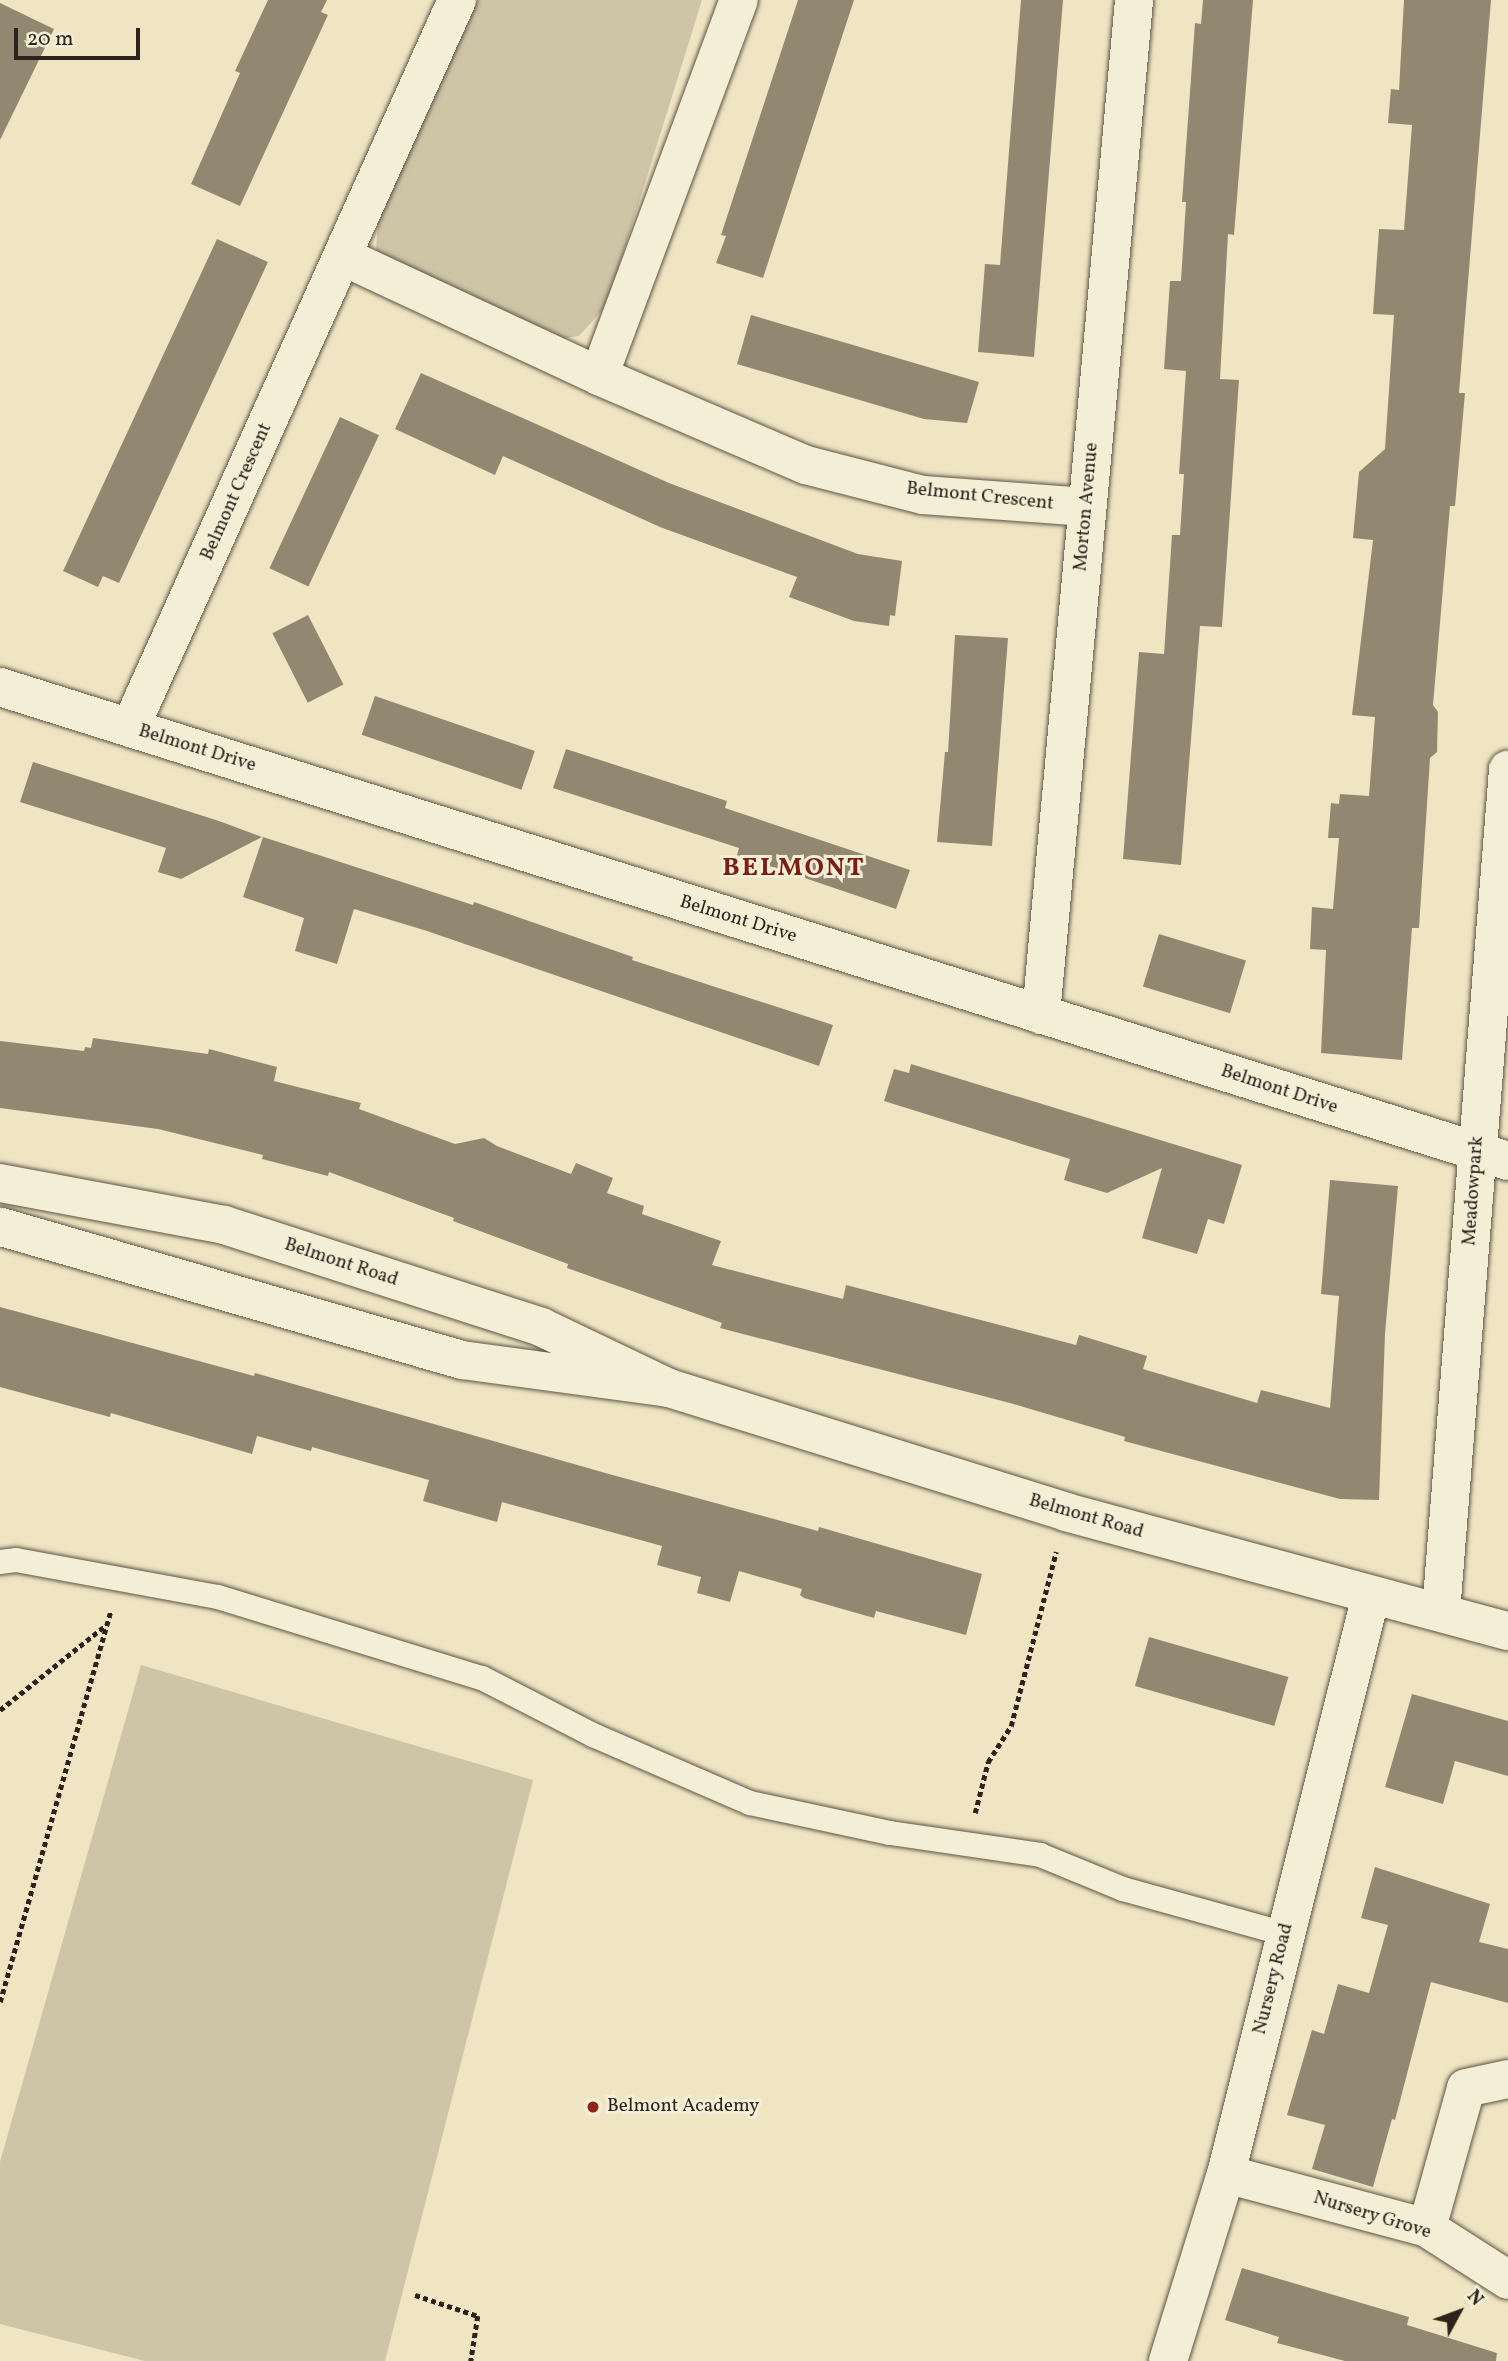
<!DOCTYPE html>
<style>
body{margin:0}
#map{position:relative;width:1508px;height:2361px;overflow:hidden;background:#efe5c2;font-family:Vollkorn,serif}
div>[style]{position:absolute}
.green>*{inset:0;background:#cec4a6}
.building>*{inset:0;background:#928872;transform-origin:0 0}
.path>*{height:4.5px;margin-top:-2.25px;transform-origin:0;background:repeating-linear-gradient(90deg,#2e231c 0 5px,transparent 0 8.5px)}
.roads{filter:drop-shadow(0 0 2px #5e5446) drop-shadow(0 0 2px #5e5446)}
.service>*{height:24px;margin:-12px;padding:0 12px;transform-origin:12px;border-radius:12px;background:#f5eed7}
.minor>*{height:38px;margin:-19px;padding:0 19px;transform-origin:19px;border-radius:19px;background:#f5eed7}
.tertiary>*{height:38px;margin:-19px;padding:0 19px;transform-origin:19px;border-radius:19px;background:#f5eed7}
.dots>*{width:19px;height:19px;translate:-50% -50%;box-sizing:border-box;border:4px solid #f5eed7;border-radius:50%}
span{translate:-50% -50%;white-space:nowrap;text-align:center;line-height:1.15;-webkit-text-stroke:6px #f5eed7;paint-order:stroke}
.street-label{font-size:19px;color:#2e231c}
.poi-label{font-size:19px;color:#2e231c}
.left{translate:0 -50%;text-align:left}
.district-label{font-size:26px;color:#7a1f14;font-weight:700;letter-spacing:2px}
.north{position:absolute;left:1424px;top:2277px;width:70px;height:70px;-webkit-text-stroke:5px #f5eed7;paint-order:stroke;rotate:49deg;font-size:19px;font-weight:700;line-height:28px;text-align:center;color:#2e231c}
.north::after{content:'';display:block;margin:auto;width:24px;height:32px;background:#2e231c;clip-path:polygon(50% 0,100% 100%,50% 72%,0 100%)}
.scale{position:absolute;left:14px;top:28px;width:126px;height:32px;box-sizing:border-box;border:4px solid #2e231c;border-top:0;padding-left:9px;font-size:21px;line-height:24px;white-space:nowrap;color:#2e231c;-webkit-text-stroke:5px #f5eed7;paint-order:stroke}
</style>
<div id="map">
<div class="green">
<i style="clip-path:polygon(478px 0,702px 0,607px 305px,579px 336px,537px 342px,376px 251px,378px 220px)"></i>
<i style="clip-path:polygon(141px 1665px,533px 1780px,385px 2361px,145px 2361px,0 2324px,0 2162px)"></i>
</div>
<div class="building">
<i style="clip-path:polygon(268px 0,327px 0,321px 12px,328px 15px,240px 206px,191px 184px,240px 73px,235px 71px)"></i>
<i style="clip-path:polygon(798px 0,854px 0,763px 278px,716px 263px,726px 236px,721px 235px)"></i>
<i style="clip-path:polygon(1021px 0,1063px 0,1034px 357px,978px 352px,985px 264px,1000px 265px)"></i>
<i style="clip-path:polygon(1203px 0,1253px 0,1234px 235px,1228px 234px,1220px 379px,1239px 380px,1222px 627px,1200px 626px,1181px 865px,1123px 859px,1139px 652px,1164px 654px,1172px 535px,1180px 535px,1184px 474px,1179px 474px,1186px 371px,1164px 369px,1170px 281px,1181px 281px,1186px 202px,1182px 202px,1195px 23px,1201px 24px)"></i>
<i style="clip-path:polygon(1404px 0,1491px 0,1459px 393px,1465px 393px,1455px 506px,1450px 506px,1433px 705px,1438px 712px,1437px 752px,1430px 758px,1419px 928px,1412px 928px,1402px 1060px,1321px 1053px,1326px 950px,1310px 949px,1312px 907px,1333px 909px,1339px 838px,1328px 838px,1331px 803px,1339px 804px,1340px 794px,1369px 796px,1375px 717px,1352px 715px,1373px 540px,1353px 538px,1359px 472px,1385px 449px,1394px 315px,1373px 314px,1379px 229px,1404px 230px,1412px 125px,1388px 123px,1391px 89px,1399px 90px)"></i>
<i style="clip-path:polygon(0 3px,54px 29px,0 140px)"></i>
<i style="clip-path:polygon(217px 239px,268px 262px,119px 583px,103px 576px,98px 587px,63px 571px)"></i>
<i style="clip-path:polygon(751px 315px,979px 382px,967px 423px,924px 419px,737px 364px)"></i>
<i style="clip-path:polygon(421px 373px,669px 483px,858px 554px,902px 561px,895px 616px,890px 615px,889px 626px,854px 621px,789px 597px,797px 577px,660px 527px,503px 456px,495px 475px,395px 429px)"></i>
<i style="left:340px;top:417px;width:43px;height:167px;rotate:25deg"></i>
<i style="left:308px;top:615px;width:78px;height:40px;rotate:63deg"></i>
<i style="clip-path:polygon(955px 635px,1008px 638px,992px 846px,937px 842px,945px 752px,948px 752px)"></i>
<i style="left:375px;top:696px;width:169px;height:41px;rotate:19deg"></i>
<i style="clip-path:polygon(566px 749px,727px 801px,725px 808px,910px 870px,896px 909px,737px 855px,739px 848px,553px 788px)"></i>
<i style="clip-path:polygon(33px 762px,219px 821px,262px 837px,181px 879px,158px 872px,166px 848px,20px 802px)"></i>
<i style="clip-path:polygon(263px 837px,473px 905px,474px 902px,633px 957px,632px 960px,833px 1025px,819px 1066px,424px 930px,354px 909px,337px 964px,295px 951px,304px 918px,243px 897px)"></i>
<i style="left:1159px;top:934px;width:91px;height:55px;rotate:17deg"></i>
<i style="clip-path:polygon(93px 1038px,208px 1054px,209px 1049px,277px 1067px,274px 1081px,361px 1103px,359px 1109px,455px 1144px,484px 1138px,497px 1146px,571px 1174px,576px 1163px,613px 1178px,607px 1193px,644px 1206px,642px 1214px,721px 1241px,712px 1265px,843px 1299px,846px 1285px,1076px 1345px,1079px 1335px,1147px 1356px,1143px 1369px,1257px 1403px,1261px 1390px,1330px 1408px,1339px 1296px,1321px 1294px,1330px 1180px,1398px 1186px,1385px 1334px,1379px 1500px,1340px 1499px,1124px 1441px,1125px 1437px,1010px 1403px,720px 1328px,722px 1323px,567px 1268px,568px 1264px,453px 1221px,454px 1218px,329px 1172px,328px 1176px,262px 1159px,263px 1155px,158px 1129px,0 1108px,0 1041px,84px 1051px,85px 1047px,91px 1048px)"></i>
<i style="clip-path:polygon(911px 1064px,1242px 1165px,1224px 1224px,1208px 1219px,1197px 1254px,1142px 1238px,1162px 1168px,1107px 1193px,1064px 1180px,1070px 1159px,884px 1101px,894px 1069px,909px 1073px)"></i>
<i style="clip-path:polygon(0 1307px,254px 1376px,255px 1373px,609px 1474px,818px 1531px,819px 1527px,982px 1574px,966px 1635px,876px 1611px,874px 1618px,804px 1598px,800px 1595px,802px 1589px,739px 1571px,730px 1602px,697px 1593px,701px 1577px,657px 1565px,662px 1546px,502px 1502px,497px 1522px,423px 1501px,429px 1480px,312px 1447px,311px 1451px,257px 1436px,252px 1454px,111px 1413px,110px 1417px,0 1387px)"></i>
<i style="left:1149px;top:1637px;width:145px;height:51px;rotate:16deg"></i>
<i style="clip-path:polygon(1412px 1694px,1508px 1721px,1508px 1776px,1455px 1761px,1443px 1804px,1385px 1787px)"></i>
<i style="clip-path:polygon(1375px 1867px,1490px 1904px,1479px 1942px,1508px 1949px,1508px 2003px,1431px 1982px,1395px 2120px,1392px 2119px,1373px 2187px,1312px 2169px,1325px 2125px,1287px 2115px,1312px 2030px,1324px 2034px,1338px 1984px,1369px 1993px,1388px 1925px,1361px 1918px)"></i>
<i style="clip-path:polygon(1242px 2268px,1409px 2317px,1407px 2325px,1497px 2353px,1496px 2361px,1345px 2361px,1277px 2343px,1279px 2337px,1225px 2320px)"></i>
</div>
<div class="path">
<i style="left:0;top:1710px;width:136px;rotate:-38.7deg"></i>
<i style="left:975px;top:1813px;width:53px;rotate:-75.7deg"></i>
<i style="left:988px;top:1762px;width:43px;rotate:-57.4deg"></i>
<i style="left:1011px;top:1726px;width:180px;rotate:-75.5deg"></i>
<i style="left:0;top:2002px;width:405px;rotate:-74.2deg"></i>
<i style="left:415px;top:2295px;width:66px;rotate:18.4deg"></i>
<i style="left:478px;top:2316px;width:46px;rotate:98.8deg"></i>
</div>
<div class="roads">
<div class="service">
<i style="left:0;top:1562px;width:16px;rotate:-7deg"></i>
<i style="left:16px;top:1560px;width:205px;rotate:10.4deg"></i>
<i style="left:218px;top:1597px;width:276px;rotate:17.1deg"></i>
<i style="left:482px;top:1678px;width:125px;rotate:27.2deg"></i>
<i style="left:593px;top:1735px;width:171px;rotate:23.4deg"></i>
<i style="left:750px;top:1803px;width:143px;rotate:12.1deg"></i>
<i style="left:890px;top:1833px;width:152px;rotate:8.3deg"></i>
<i style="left:1040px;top:1855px;width:90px;rotate:22.3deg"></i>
<i style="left:1123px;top:1889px;width:168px;rotate:15.5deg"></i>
</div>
<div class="minor">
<i style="left:344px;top:257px;width:281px;rotate:25deg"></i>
<i style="left:599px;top:376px;width:225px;rotate:23.3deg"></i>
<i style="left:806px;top:465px;width:121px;rotate:14.4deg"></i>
<i style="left:923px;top:495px;width:164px;rotate:4.2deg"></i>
<i style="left:599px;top:376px;width:401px;rotate:-69.6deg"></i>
<i style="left:0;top:687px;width:1581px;rotate:17.45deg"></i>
<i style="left:130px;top:728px;width:798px;rotate:-65.81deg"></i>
<i style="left:1041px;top:1015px;width:1019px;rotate:-84.76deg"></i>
<i style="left:1441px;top:1612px;width:845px;rotate:-85.45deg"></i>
<i style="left:1226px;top:2174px;width:208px;rotate:15deg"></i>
<i style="left:1427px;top:2228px;width:96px;rotate:32.7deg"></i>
<i style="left:1427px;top:2228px;width:145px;rotate:-74.4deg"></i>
<i style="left:1466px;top:2088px;width:43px;rotate:-12.1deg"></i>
<i style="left:1168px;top:2361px;width:196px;rotate:-72.8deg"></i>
<i style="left:1226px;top:2174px;width:597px;rotate:-75.94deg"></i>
</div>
<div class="tertiary">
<i style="left:0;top:1183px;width:228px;rotate:10.6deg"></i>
<i style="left:224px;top:1225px;width:333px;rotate:17.8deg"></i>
<i style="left:541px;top:1327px;width:142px;rotate:25.5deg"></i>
<i style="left:669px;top:1388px;width:209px;rotate:-172.3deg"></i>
<i style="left:462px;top:1360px;width:481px;rotate:-163.9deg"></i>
<i style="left:669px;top:1388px;width:416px;rotate:17.3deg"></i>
<i style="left:1066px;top:1512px;width:458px;rotate:15.1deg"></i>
</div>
</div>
<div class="dots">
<i style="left:593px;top:2107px;background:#8f2418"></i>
</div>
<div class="street-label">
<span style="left:237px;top:492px;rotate:-66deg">Belmont Crescent</span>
<span style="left:980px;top:497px;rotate:6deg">Belmont Crescent</span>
<span style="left:1087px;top:507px;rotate:-85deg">Morton Avenue</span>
<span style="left:197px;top:749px;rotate:17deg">Belmont Drive</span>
<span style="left:738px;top:920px;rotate:17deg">Belmont Drive</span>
<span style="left:1279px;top:1090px;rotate:18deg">Belmont Drive</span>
<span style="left:1474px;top:1191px;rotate:-86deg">Meadowpark</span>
<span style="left:341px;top:1263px;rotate:18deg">Belmont Road</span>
<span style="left:1086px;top:1517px;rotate:16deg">Belmont Road</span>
<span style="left:1274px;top:1979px;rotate:-76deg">Nursery Road</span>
<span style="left:1372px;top:2216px;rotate:17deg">Nursery Grove</span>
</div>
<div class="poi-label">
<span class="left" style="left:607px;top:2107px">Belmont Academy</span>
</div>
<div class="district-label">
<span style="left:794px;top:869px">BELMONT</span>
</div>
<div class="north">N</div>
<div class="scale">20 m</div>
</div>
